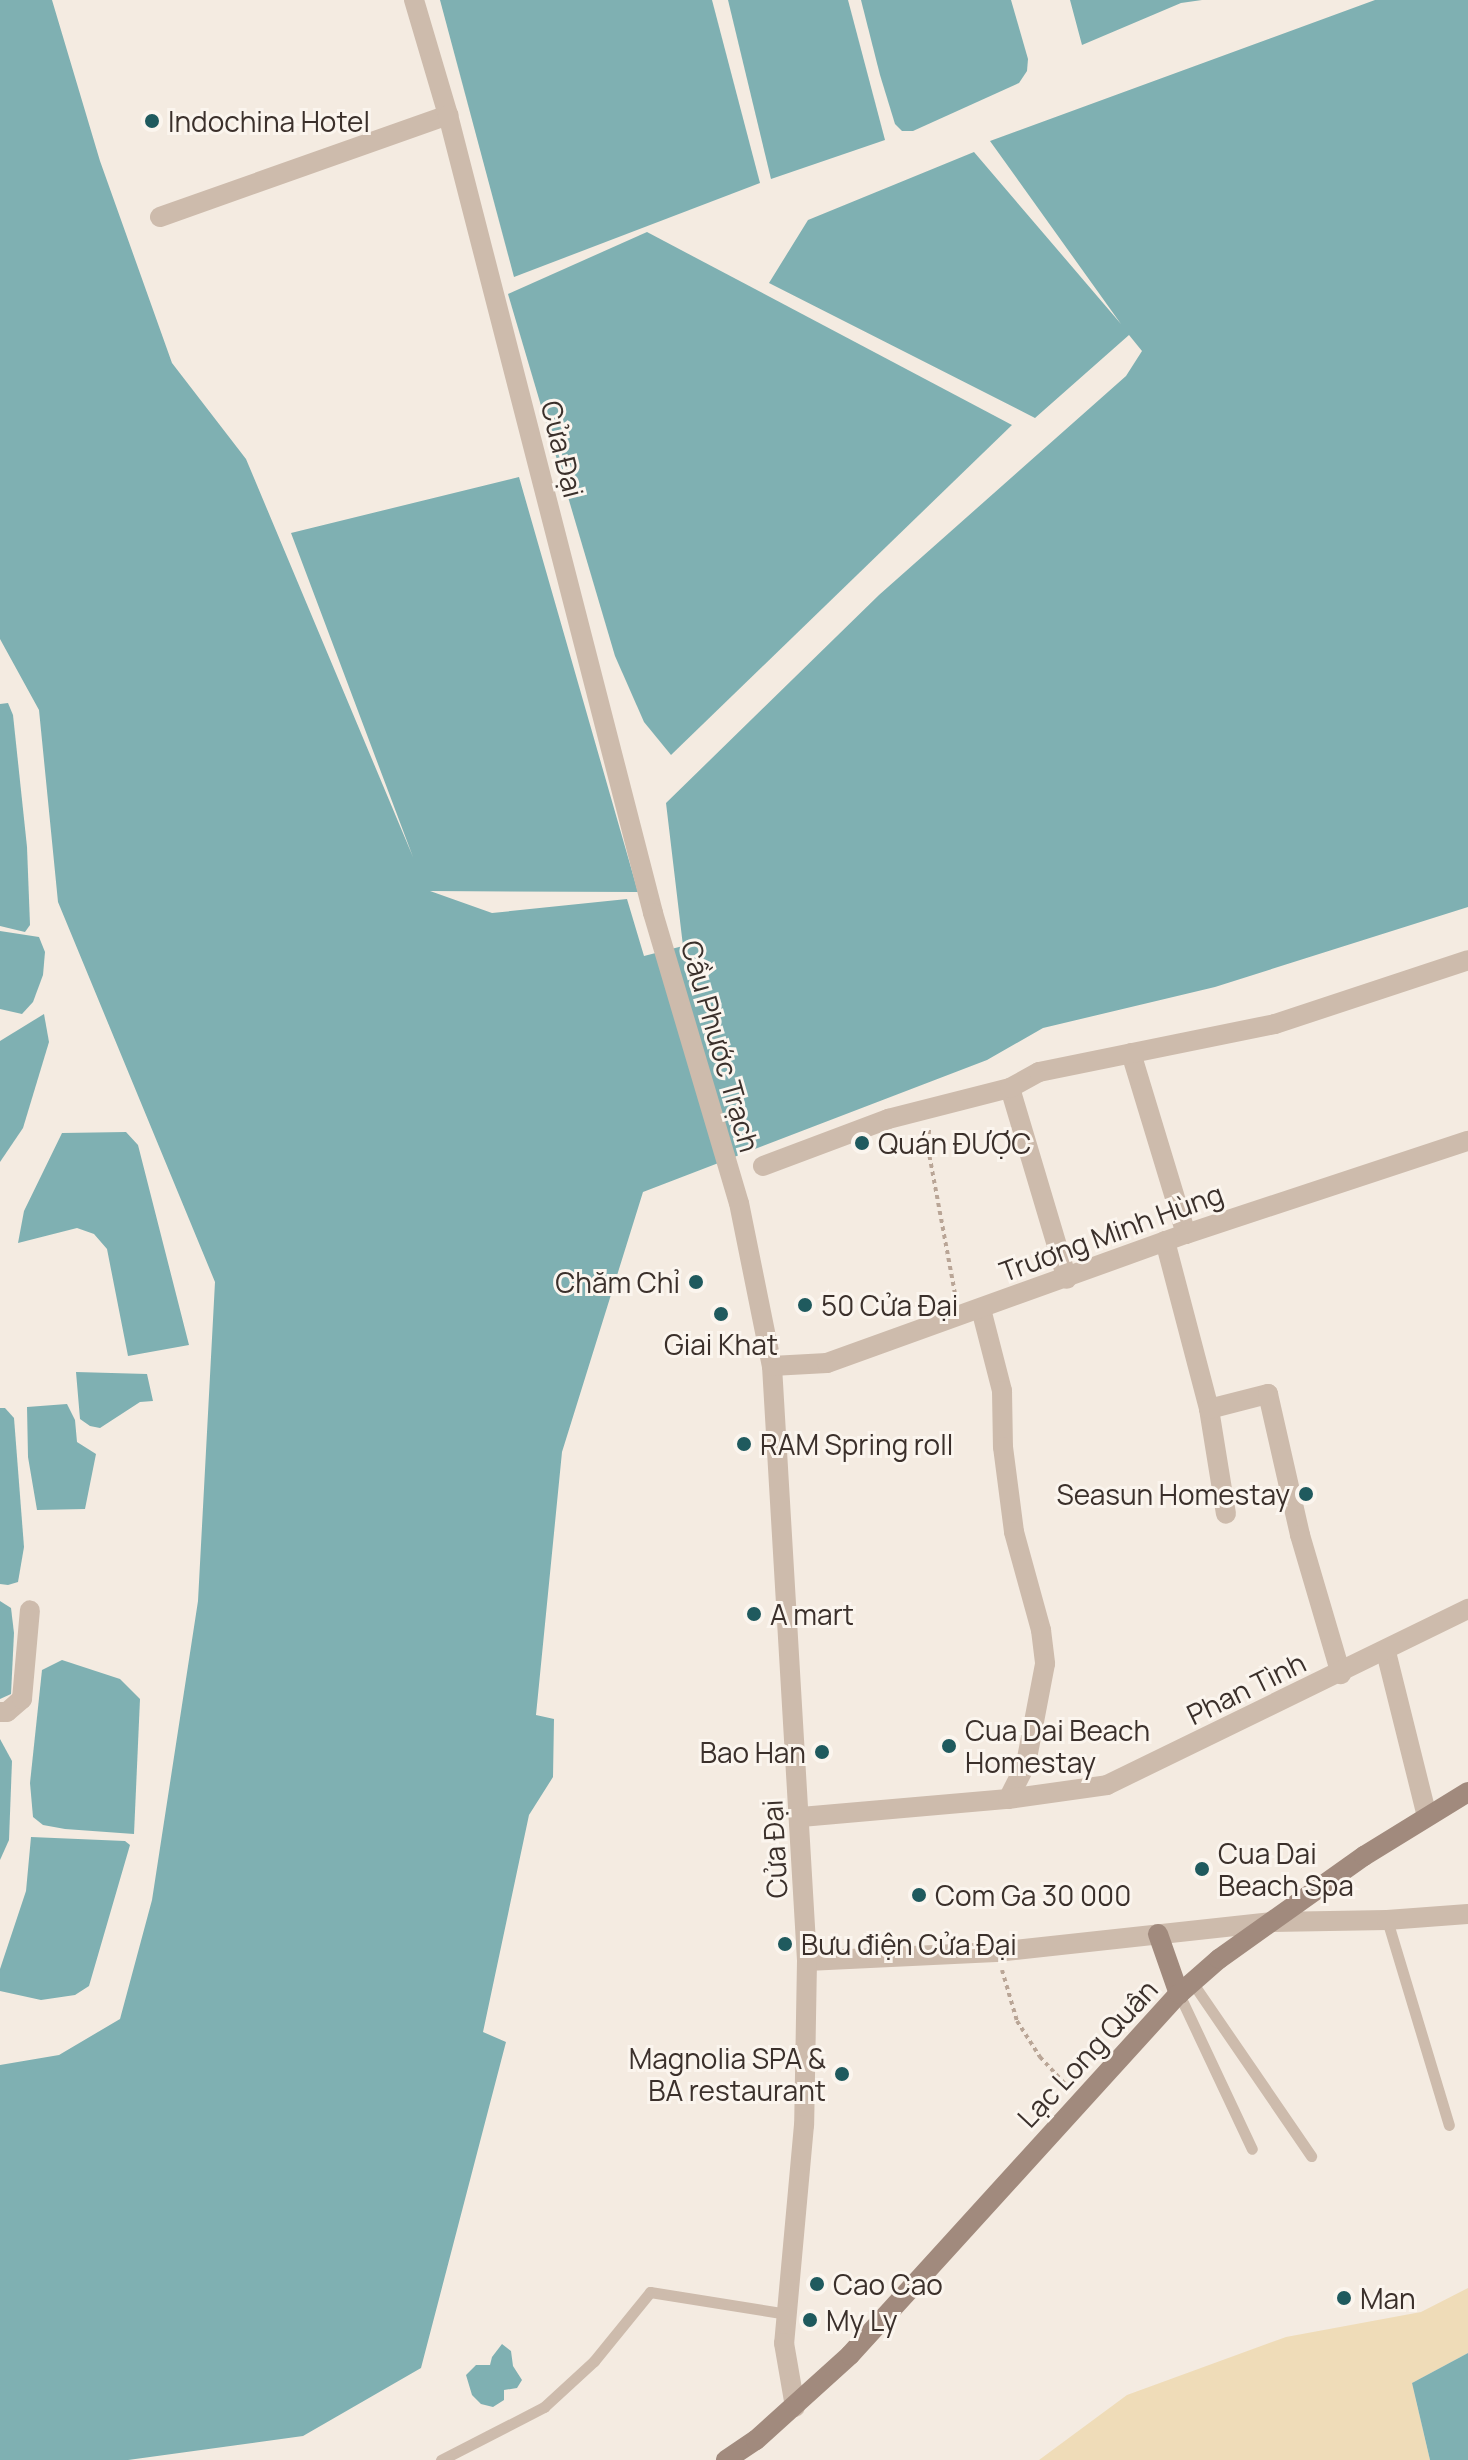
<!DOCTYPE html>
<meta charset="utf-8">
<style>
body{margin:0}
#map{position:relative;width:1468px;height:2460px;overflow:hidden;background:#f4ebe1;font-family:Manrope,sans-serif}
div>[style]{position:absolute}
.sand>*{inset:0;background:#efdcb8}
.water>*{inset:0;background:#7fb0b2}
.path>*{height:4px;margin-top:-2px;transform-origin:0;background:repeating-linear-gradient(90deg,#b9a596 0 4px,transparent 0 8px)}
.service>*{height:11px;margin:-5.5px;padding:0 5.5px;transform-origin:5.5px;border-radius:5.5px;background:#cdbbac}
.minor>*{height:20px;margin:-10px;padding:0 10px;transform-origin:10px;border-radius:10px;background:#cdbbac}
.tertiary>*{height:20px;margin:-10px;padding:0 10px;transform-origin:10px;border-radius:10px;background:#cdbbac}
.secondary>*{height:20px;margin:-10px;padding:0 10px;transform-origin:10px;border-radius:10px;background:#a18a7d}
.dots>*{width:22px;height:22px;translate:-50% -50%;box-sizing:border-box;border:4px solid #fbf5ee;border-radius:50%}
span{translate:-50% -50%;white-space:nowrap;text-align:center;line-height:1.15;-webkit-text-stroke:6px #fbf5ee;paint-order:stroke}
.poi-label{font-size:28px;color:#3b302b}
.left{translate:0 -50%;text-align:left}
.right{translate:-100% -50%;text-align:right}
.street-label{font-size:28px;color:#3b302b}
</style>
<div id="map">
<div class="sand">
<i style="clip-path:polygon(1468px 2288px,1468px 2353px,1412px 2383px,1430px 2460px,1039px 2460px,1127px 2395px,1286px 2337px,1421px 2312px)"></i>
</div>
<div class="water">
<i style="clip-path:polygon(0 0,52px 0,100px 161px,172px 363px,246px 459px,413px 857px,291px 533px,519px 477px,638px 892px,430px 891px,492px 913px,627px 899px,644px 956px,683px 946px,666px 803px,879px 595px,1126px 376px,1142px 351px,1129px 335px,1035px 418px,769px 283px,808px 220px,974px 152px,1121px 324px,990px 141px,1375px 0,1468px 0,1468px 907px,1215px 987px,1043px 1028px,987px 1060px,643px 1192px,562px 1452px,536px 1715px,554px 1719px,553px 1777px,529px 1815px,483px 2032px,506px 2042px,421px 2368px,303px 2436px,128px 2460px,0 2460px,0 2065px,59px 2055px,120px 2019px,152px 1900px,198px 1601px,215px 1282px,58px 902px,39px 710px,0 639px)"></i>
<i style="clip-path:polygon(440px 0,712px 0,760px 183px,514px 277px)"></i>
<i style="clip-path:polygon(728px 0,848px 0,885px 140px,771px 179px)"></i>
<i style="clip-path:polygon(861px 0,1011px 0,1028px 59px,1027px 71px,1019px 83px,913px 131px,902px 131px,895px 124px,880px 75px)"></i>
<i style="clip-path:polygon(1070px 0,1202px 0,1181px 3px,1082px 45px)"></i>
<i style="clip-path:polygon(647px 232px,1012px 425px,671px 755px,644px 722px,615px 656px,508px 294px)"></i>
<i style="clip-path:polygon(8px 703px,13px 715px,27px 847px,30px 925px,25px 932px,0 926px,0 704px)"></i>
<i style="clip-path:polygon(0 931px,39px 937px,45px 952px,43px 975px,33px 1002px,22px 1014px,0 1009px)"></i>
<i style="clip-path:polygon(44px 1014px,49px 1042px,23px 1128px,0 1162px,0 1041px)"></i>
<i style="clip-path:polygon(126px 1132px,138px 1145px,189px 1345px,128px 1356px,107px 1249px,94px 1234px,77px 1228px,18px 1243px,24px 1211px,62px 1133px)"></i>
<i style="clip-path:polygon(76px 1372px,147px 1374px,153px 1401px,140px 1402px,100px 1428px,90px 1426px,80px 1419px)"></i>
<i style="clip-path:polygon(67px 1404px,75px 1420px,77px 1442px,96px 1454px,85px 1509px,37px 1510px,28px 1457px,27px 1407px)"></i>
<i style="clip-path:polygon(0 1408px,5px 1408px,14px 1418px,24px 1547px,18px 1582px,8px 1585px,0 1584px)"></i>
<i style="clip-path:polygon(0 1601px,11px 1608px,14px 1633px,11px 1694px,0 1699px)"></i>
<i style="clip-path:polygon(62px 1660px,120px 1679px,140px 1699px,134px 1834px,65px 1829px,43px 1825px,33px 1817px,30px 1783px,42px 1670px)"></i>
<i style="clip-path:polygon(0 1739px,12px 1761px,9px 1840px,0 1860px)"></i>
<i style="clip-path:polygon(31px 1837px,125px 1841px,130px 1845px,89px 1986px,75px 1995px,41px 2000px,0 1991px,0 1969px,26px 1891px)"></i>
<i style="clip-path:polygon(502px 2344px,511px 2351px,513px 2366px,522px 2380px,517px 2388px,504px 2390px,504px 2400px,493px 2407px,481px 2404px,472px 2395px,466px 2375px,476px 2365px,490px 2365px,492px 2357px)"></i>
<i style="clip-path:polygon(1468px 2353px,1468px 2460px,1430px 2460px,1412px 2383px)"></i>
</div>
<div class="path">
<i style="left:929px;top:1130px;width:18px;rotate:93deg"></i>
<i style="left:928px;top:1148px;width:148px;rotate:79.5deg"></i>
<i style="left:1002px;top:1970px;width:53px;rotate:73.6deg"></i>
<i style="left:1017px;top:2021px;width:43px;rotate:57.4deg"></i>
<i style="left:1040px;top:2057px;width:40px;rotate:47deg"></i>
</div>
<div class="service">
<i style="left:1387px;top:1920px;width:214px;rotate:73.2deg"></i>
<i style="left:1192px;top:1982px;width:211px;rotate:55.6deg"></i>
<i style="left:1179px;top:1994px;width:171px;rotate:64.8deg"></i>
<i style="left:441px;top:2460px;width:116px;rotate:-27.2deg"></i>
<i style="left:544px;top:2407px;width:68px;rotate:-42.6deg"></i>
<i style="left:594px;top:2361px;width:89px;rotate:-50.9deg"></i>
<i style="left:650px;top:2292px;width:139px;rotate:9.1deg"></i>
</div>
<div class="minor">
<i style="left:160px;top:217px;width:306px;rotate:-19.5deg"></i>
<i style="left:1131px;top:1053px;width:189px;rotate:73.1deg"></i>
<i style="left:1010px;top:1088px;width:199px;rotate:73.4deg"></i>
<i style="left:763px;top:1166px;width:134px;rotate:-20.6deg"></i>
<i style="left:888px;top:1119px;width:126px;rotate:-14.3deg"></i>
<i style="left:1010px;top:1088px;width:33px;rotate:-29deg"></i>
<i style="left:1039px;top:1072px;width:241px;rotate:-11.5deg"></i>
<i style="left:1275px;top:1024px;width:203px;rotate:-18.3deg"></i>
<i style="left:1165px;top:1241px;width:174px;rotate:75.3deg"></i>
<i style="left:1209px;top:1409px;width:106px;rotate:80.8deg"></i>
<i style="left:981px;top:1309px;width:85px;rotate:75.6deg"></i>
<i style="left:1002px;top:1391px;width:56px;rotate:89deg"></i>
<i style="left:1003px;top:1447px;width:86px;rotate:82.6deg"></i>
<i style="left:1014px;top:1532px;width:102px;rotate:74.6deg"></i>
<i style="left:1041px;top:1630px;width:34px;rotate:83deg"></i>
<i style="left:1045px;top:1664px;width:102px;rotate:100.8deg"></i>
<i style="left:1026px;top:1764px;width:39px;rotate:117deg"></i>
<i style="left:1209px;top:1409px;width:61px;rotate:-14.3deg"></i>
<i style="left:1268px;top:1394px;width:145px;rotate:77.2deg"></i>
<i style="left:1300px;top:1535px;width:145px;rotate:73.6deg"></i>
<i style="left:1386px;top:1652px;width:169px;rotate:76deg"></i>
<i style="left:0;top:1712px;width:7px"></i>
<i style="left:7px;top:1712px;width:20px;rotate:-41deg"></i>
<i style="left:22px;top:1699px;width:89px;rotate:-84.9deg"></i>
<i style="left:801px;top:1817px;width:208px;rotate:-5deg"></i>
<i style="left:1008px;top:1799px;width:100px;rotate:-8deg"></i>
<i style="left:1107px;top:1785px;width:402px;rotate:-26deg"></i>
<i style="left:807px;top:1961px;width:189px;rotate:-2.7deg"></i>
<i style="left:996px;top:1952px;width:278px;rotate:-6.2deg"></i>
<i style="left:1272px;top:1922px;width:115px;rotate:-1deg"></i>
<i style="left:1387px;top:1920px;width:81px;rotate:-4.2deg"></i>
</div>
<div class="tertiary">
<i style="left:414px;top:0;width:120px;rotate:73.5deg"></i>
<i style="left:448px;top:115px;width:824px;rotate:75.59deg"></i>
<i style="left:653px;top:913px;width:302px;rotate:73.5deg"></i>
<i style="left:739px;top:1203px;width:166px;rotate:78.6deg"></i>
<i style="left:772px;top:1366px;width:596px;rotate:86.63deg"></i>
<i style="left:807px;top:1961px;width:164px;rotate:91deg"></i>
<i style="left:804px;top:2125px;width:219px;rotate:95.2deg"></i>
<i style="left:784px;top:2343px;width:65px;rotate:80.2deg"></i>
<i style="left:772px;top:1366px;width:55px;rotate:-3.1deg"></i>
<i style="left:827px;top:1363px;width:381px;rotate:-19.8deg"></i>
<i style="left:1186px;top:1234px;width:297px;rotate:-18.3deg"></i>
</div>
<div class="secondary">
<i style="left:1158px;top:1934px;width:64px;rotate:70.7deg"></i>
<i style="left:726px;top:2460px;width:36px;rotate:-34deg"></i>
<i style="left:756px;top:2440px;width:127px;rotate:-42.1deg"></i>
<i style="left:850px;top:2355px;width:488px;rotate:-47.7deg"></i>
<i style="left:1179px;top:1994px;width:53px;rotate:-41.2deg"></i>
<i style="left:1219px;top:1959px;width:178px;rotate:-35.4deg"></i>
<i style="left:1364px;top:1856px;width:122px;rotate:-31.6deg"></i>
</div>
<div class="dots">
<i style="left:152px;top:121px;background:#1f5a5e"></i>
<i style="left:862px;top:1143px;background:#1f5a5e"></i>
<i style="left:696px;top:1282px;background:#1f5a5e"></i>
<i style="left:805px;top:1305px;background:#1f5a5e"></i>
<i style="left:721px;top:1314px;background:#1f5a5e"></i>
<i style="left:744px;top:1444px;background:#1f5a5e"></i>
<i style="left:1306px;top:1494px;background:#1f5a5e"></i>
<i style="left:754px;top:1614px;background:#1f5a5e"></i>
<i style="left:949px;top:1746px;background:#1f5a5e"></i>
<i style="left:822px;top:1752px;background:#1f5a5e"></i>
<i style="left:1202px;top:1869px;background:#1f5a5e"></i>
<i style="left:919px;top:1895px;background:#1f5a5e"></i>
<i style="left:785px;top:1944px;background:#1f5a5e"></i>
<i style="left:842px;top:2074px;background:#1f5a5e"></i>
<i style="left:817px;top:2284px;background:#1f5a5e"></i>
<i style="left:1344px;top:2298px;background:#1f5a5e"></i>
<i style="left:810px;top:2320px;background:#1f5a5e"></i>
</div>
<div class="poi-label">
<span class="left" style="left:168px;top:121px">Indochina Hotel</span>
<span class="left" style="left:878px;top:1143px">Quán ĐƯỢC</span>
<span class="right" style="left:680px;top:1282px">Chăm Chỉ</span>
<span class="left" style="left:821px;top:1305px">50 Cửa Đại</span>
<span style="left:721px;top:1344px">Giai Khat</span>
<span class="left" style="left:760px;top:1444px">RAM Spring roll</span>
<span class="right" style="left:1290px;top:1494px">Seasun Homestay</span>
<span class="left" style="left:770px;top:1614px">A mart</span>
<span class="left" style="left:965px;top:1746px">Cua Dai Beach<br>Homestay</span>
<span class="right" style="left:806px;top:1752px">Bao Han</span>
<span class="left" style="left:1218px;top:1869px">Cua Dai<br>Beach Spa</span>
<span class="left" style="left:935px;top:1895px">Com Ga 30 000</span>
<span class="left" style="left:801px;top:1944px">Bưu điện Cửa Đại</span>
<span class="right" style="left:826px;top:2074px">Magnolia SPA &amp;<br>BA restaurant</span>
<span class="left" style="left:833px;top:2284px">Cao Cao</span>
<span class="left" style="left:1360px;top:2298px">Man</span>
<span class="left" style="left:826px;top:2320px">My Ly</span>
</div>
<div class="street-label">
<span style="left:563px;top:449px;rotate:76deg">Cửa Đại</span>
<span style="left:721px;top:1046px;rotate:74deg">Cầu Phước Trạch</span>
<span style="left:1111px;top:1232px;rotate:-20deg">Trương Minh Hùng</span>
<span style="left:1246px;top:1688px;rotate:-26deg">Phan Tình</span>
<span style="left:774px;top:1849px;rotate:-93deg">Cửa Đại</span>
<span style="left:1087px;top:2053px;rotate:-47deg">Lạc Long Quân</span>
</div>
</div>
